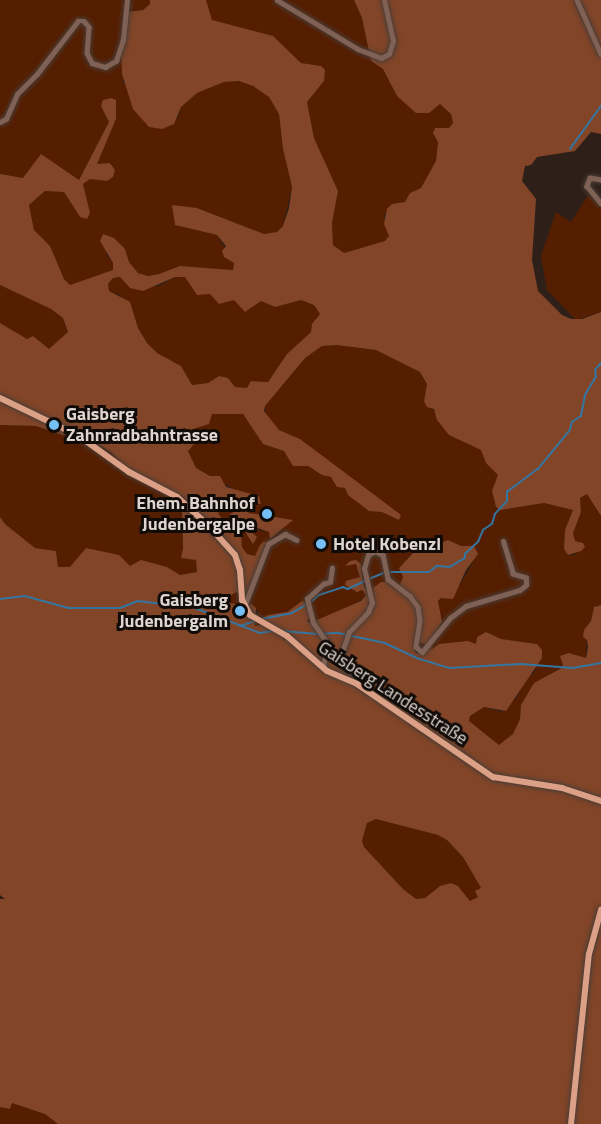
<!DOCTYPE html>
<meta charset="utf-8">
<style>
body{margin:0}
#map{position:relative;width:601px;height:1124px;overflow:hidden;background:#2e2019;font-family:"Titillium Web",sans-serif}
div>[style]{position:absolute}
.green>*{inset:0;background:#551e00}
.forest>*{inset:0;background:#824528}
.stream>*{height:1.5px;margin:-0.75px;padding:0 0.75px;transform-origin:0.75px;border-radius:0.75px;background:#3576a1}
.roads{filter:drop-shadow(0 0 2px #4a3d36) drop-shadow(0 0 2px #4a3d36)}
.minor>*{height:4.5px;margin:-2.25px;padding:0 2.25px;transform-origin:2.25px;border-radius:2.25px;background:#7f6255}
.major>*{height:6px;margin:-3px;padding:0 3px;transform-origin:3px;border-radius:3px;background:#dba086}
.dots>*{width:16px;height:16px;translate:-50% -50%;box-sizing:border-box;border:3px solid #110b08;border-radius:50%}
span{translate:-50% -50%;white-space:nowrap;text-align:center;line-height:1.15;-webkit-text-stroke:6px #110b08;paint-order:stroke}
.poi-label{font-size:18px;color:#dfd5d0;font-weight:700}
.left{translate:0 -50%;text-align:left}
.right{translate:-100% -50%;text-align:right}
.street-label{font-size:18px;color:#dfd5d0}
</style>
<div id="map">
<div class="green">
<i style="clip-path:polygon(0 0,150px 0,150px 4px,143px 10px,127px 11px,123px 82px,178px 118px,181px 107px,197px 93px,224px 82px,239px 81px,253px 86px,269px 97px,279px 114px,283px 149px,292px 187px,283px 226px,277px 232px,264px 234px,197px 208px,175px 225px,217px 235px,234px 263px,233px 270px,180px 266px,159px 274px,148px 276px,138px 273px,129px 262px,125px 249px,114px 238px,106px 254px,113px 263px,113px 270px,70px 286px,64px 279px,50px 246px,34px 230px,29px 205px,45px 191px,64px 192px,80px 217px,90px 213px,83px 184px,90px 179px,107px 181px,113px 177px,115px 170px,110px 163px,97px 164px,116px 119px,105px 115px,109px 122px,79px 180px,23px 178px,0 174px)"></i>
<i style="clip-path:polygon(206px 0,354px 0,362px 18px,371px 60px,383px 69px,397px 96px,440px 104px,451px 114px,453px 123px,449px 128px,435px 128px,434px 133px,438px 142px,436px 161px,426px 180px,421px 188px,410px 193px,405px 202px,392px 204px,384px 216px,389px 236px,385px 242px,344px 253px,333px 245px,332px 223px,338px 191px,314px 138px,307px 102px,324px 81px,321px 66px,301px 63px,273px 36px,211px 20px)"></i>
<i style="clip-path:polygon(588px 195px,601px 207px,601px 312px,576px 320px,547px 290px,541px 256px,556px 212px,571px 222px)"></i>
<i style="clip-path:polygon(120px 277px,130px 288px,159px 286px,175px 277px,186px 277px,210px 294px,234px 300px,261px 301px,275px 307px,301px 300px,314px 305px,320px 314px,312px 324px,311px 332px,287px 354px,268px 382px,251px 381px,248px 389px,235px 387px,228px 378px,219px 376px,208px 383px,192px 385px,181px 366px,157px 353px,147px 343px,120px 295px,108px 291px,108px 284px,113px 278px)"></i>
<i style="clip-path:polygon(0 285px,51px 309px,63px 318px,68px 333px,49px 349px,34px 337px,27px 339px,0 323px)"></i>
<i style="clip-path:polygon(336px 345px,376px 350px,420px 372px,427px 384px,424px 401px,469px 445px,481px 449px,499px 475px,496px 507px,501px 510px,544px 503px,573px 510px,565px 530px,564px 549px,568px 555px,575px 555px,573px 533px,581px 512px,580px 498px,587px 494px,601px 516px,601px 605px,597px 605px,593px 611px,591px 621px,587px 625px,586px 658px,569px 653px,560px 669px,549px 677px,520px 711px,520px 719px,513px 734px,503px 744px,499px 745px,469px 721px,470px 716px,484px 707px,502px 712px,517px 697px,527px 677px,534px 673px,542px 650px,537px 644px,501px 639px,486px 632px,477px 637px,476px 644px,429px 652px,427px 650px,421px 654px,413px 648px,415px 641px,427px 645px,442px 622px,438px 601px,460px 585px,474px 560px,474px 546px,461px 546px,448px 540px,426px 553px,412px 554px,399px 568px,403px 577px,399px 586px,395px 588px,387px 582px,373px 588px,374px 603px,370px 607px,361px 564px,356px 560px,350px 562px,345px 565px,356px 564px,359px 569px,360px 577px,355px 591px,362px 590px,366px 595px,349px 609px,313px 623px,307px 621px,303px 601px,287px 612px,262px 620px,261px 625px,255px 627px,258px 611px,250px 603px,248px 606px,230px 603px,229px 597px,236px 592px,246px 598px,263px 543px,255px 556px,247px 554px,242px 547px,241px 534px,244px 529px,253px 544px,248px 529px,251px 524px,261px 531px,269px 532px,270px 539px,284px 529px,272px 518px,249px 513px,245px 508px,225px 523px,217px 513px,224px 508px,228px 497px,260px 504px,196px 468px,188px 451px,187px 431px,209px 424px,211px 414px,243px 414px,263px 444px,284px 451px,322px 475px,332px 477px,369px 511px,382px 512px,399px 520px,300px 439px,279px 430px,266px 416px,265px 406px,305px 358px,322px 346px)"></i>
<i style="clip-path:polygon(0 425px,36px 426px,65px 435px,76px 432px,111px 452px,128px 469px,176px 494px,182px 510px,183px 548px,181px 558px,196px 560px,197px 572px,180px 575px,167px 567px,130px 566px,81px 557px,70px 567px,58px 567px,56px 551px,35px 548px,5px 524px,0 517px)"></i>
<i style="clip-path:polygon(376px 819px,438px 835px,447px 840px,463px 857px,481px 888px,478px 897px,470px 902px,458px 886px,451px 883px,440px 886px,425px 898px,416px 899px,403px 889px,364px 847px,362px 841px,367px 823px)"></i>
<i style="clip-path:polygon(12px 1103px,45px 1114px,58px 1124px,0 1124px,0 1107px,10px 1109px)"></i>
</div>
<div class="forest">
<i style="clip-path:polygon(evenodd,150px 0,206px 0,212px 20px,273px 36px,301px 63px,321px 66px,325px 70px,324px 81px,307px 102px,314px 138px,338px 191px,332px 223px,333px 245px,344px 253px,385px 241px,389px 236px,384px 224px,387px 209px,392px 204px,405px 202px,410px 193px,421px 188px,436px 161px,438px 142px,433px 133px,435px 128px,449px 128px,453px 123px,451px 114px,440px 104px,429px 113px,416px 113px,397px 96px,383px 69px,371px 61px,362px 18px,354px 0,601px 0,601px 134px,591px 132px,575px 151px,537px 157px,531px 165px,525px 166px,522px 181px,536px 199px,532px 260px,538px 291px,562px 315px,571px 319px,582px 319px,601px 312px,601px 516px,587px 494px,580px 498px,581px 512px,573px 533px,575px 541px,583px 543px,585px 547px,581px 551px,568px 555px,564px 549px,565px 530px,573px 510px,544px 503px,501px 510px,496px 507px,492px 491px,498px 475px,486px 463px,481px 450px,449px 435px,437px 420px,434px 409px,427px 407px,424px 401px,427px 384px,420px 372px,376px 350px,336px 345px,322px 346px,305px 358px,265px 406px,264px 411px,279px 430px,300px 439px,356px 481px,401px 515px,399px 520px,382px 512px,369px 511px,348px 495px,345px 488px,337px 487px,331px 477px,322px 475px,308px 466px,293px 466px,284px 451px,263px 444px,243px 414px,212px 414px,209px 424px,187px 431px,196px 442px,188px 451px,196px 468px,210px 476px,220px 476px,226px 487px,259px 496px,261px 504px,228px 498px,224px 508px,218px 513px,225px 523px,232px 518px,229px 515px,242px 506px,249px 513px,293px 520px,270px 539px,269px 532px,249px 525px,248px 529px,257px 537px,253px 544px,244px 530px,241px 534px,242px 547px,247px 554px,255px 556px,260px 545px,264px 541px,266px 543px,246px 598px,236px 592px,229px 597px,230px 603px,247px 606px,250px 603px,256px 608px,255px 626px,261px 625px,262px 618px,268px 615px,287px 612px,302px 601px,306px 602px,310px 618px,307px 621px,310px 623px,361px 601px,366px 595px,362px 590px,357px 592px,345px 585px,346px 581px,360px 577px,356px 564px,345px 566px,350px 561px,356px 560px,361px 564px,363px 583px,371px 600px,370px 607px,374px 603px,373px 588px,381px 582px,387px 582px,395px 588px,399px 586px,403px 577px,399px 568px,415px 551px,426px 553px,431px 547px,448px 540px,461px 546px,474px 546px,478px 554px,466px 570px,453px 599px,441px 598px,438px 601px,442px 622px,427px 645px,415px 641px,413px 646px,416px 653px,424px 653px,436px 635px,431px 650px,439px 644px,468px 641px,476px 644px,477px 637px,486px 632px,501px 639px,537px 644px,542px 650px,542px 658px,506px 711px,484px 707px,470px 716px,469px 721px,499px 745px,513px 734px,520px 719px,521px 705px,534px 683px,560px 669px,563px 665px,560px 656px,569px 653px,586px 658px,588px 647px,587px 640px,583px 637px,584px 630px,591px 621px,594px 607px,601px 605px,601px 1124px,58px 1124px,45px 1114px,12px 1103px,10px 1109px,0 1107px,0 899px,5px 899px,0 895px,0 517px,5px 524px,35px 548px,56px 551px,58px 567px,70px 567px,86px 548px,119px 555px,130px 566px,141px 560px,167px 567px,180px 575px,197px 572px,196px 560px,181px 558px,183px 548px,182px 510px,176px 494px,128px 469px,111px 452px,76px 432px,62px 435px,36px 426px,0 425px,0 323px,27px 339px,33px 336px,49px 349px,68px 332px,63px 318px,51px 309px,0 285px,0 174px,23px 178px,41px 154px,79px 180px,109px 122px,101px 106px,103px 100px,111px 98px,116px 100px,116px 119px,97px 164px,110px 163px,115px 170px,113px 177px,107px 181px,90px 179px,83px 184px,90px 213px,87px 219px,80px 217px,64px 192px,45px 191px,29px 205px,34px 230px,50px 246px,64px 279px,70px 285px,113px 270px,113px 263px,100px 241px,103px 234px,114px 238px,125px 249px,129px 262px,138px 273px,148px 276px,159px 274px,180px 266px,233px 270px,234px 263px,224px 257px,222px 251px,226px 246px,217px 235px,175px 225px,172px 205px,197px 208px,264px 234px,277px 232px,283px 226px,289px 208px,292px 187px,283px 149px,279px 114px,269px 97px,253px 86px,239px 81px,224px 82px,197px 93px,181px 107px,174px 124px,162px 129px,149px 127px,133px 109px,122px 74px,121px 52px,127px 12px,143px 10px,150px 4px,150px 0,120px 277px,130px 288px,143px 291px,175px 277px,185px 277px,197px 295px,210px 294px,219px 304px,234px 300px,245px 312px,261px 301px,275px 307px,301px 300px,314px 305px,320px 314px,312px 324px,311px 332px,287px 354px,268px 382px,251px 381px,247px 388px,235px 387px,228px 378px,219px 376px,208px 383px,192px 385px,181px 366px,157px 353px,147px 343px,138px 328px,130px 302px,109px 291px,108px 284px,113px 278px,120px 277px,150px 0,376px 819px,438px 835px,447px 840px,463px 857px,481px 888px,475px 891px,478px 897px,470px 901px,458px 886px,451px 883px,440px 886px,425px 898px,416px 899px,403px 889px,364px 847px,362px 841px,367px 823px,376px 819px)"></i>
</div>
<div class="stream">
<i style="left:570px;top:149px;width:53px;rotate:-54.2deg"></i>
<i style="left:389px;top:572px;width:40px"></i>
<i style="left:429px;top:572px;width:10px;rotate:-37deg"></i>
<i style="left:437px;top:566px;width:13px;rotate:4deg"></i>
<i style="left:450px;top:567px;width:17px;rotate:-31deg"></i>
<i style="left:465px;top:558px;width:4px;rotate:-90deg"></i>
<i style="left:465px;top:554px;width:18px;rotate:-43deg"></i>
<i style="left:478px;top:542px;width:13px;rotate:-67deg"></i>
<i style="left:483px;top:530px;width:11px;rotate:-34deg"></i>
<i style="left:492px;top:524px;width:10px;rotate:-73deg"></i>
<i style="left:495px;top:514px;width:18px;rotate:-47deg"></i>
<i style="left:507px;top:501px;width:9px;rotate:-90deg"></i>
<i style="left:507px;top:492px;width:39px;rotate:-37deg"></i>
<i style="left:538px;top:469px;width:50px;rotate:-50.6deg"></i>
<i style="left:570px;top:430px;width:8px;rotate:-76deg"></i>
<i style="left:572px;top:422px;width:11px;rotate:-34deg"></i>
<i style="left:581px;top:416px;width:21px;rotate:-79deg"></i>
<i style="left:585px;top:395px;width:21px;rotate:-59deg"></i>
<i style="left:596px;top:377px;width:7px;rotate:-98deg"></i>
<i style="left:595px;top:370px;width:9px;rotate:-49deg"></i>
<i style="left:369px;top:579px;width:16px;rotate:-22deg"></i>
<i style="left:0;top:599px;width:25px;rotate:-7deg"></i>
<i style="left:25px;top:596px;width:46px;rotate:15.3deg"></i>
<i style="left:69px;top:608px;width:51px"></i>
<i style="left:120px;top:608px;width:19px;rotate:-21deg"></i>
<i style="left:138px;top:601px;width:31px;rotate:7deg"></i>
<i style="left:169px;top:605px;width:16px;rotate:-4deg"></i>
<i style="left:185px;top:604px;width:80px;rotate:21.1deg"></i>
<i style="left:260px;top:633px;width:12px;rotate:-9deg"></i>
<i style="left:310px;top:603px;width:12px;rotate:-42deg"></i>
<i style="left:319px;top:595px;width:25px;rotate:-18deg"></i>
<i style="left:343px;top:587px;width:5px;rotate:22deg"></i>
<i style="left:348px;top:589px;width:19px;rotate:-25deg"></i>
<i style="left:262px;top:619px;width:31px;rotate:-11deg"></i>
<i style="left:292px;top:613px;width:16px;rotate:-30deg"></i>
<i style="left:240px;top:626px;width:16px;rotate:-18deg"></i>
<i style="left:283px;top:631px;width:34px;rotate:5deg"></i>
<i style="left:322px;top:634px;width:16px;rotate:-4deg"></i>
<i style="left:338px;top:633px;width:48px;rotate:12deg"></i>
<i style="left:385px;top:643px;width:38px;rotate:25deg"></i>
<i style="left:420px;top:659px;width:30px;rotate:17deg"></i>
<i style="left:449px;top:668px;width:72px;rotate:-3.2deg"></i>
<i style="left:521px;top:664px;width:52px;rotate:4.4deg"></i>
<i style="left:573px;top:668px;width:28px;rotate:-10deg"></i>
</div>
<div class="roads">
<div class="minor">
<i style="left:277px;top:0;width:95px;rotate:31.2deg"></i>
<i style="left:358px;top:49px;width:25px;rotate:21deg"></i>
<i style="left:381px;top:58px;width:9px;rotate:-27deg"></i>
<i style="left:389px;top:54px;width:14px;rotate:-73deg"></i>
<i style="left:393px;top:41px;width:42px;rotate:-102.4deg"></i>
<i style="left:577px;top:0;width:59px;rotate:66deg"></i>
<i style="left:0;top:122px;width:7px;rotate:-27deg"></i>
<i style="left:6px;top:119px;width:27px;rotate:-66deg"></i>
<i style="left:17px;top:94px;width:28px;rotate:-45deg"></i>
<i style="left:37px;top:74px;width:67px;rotate:-52.3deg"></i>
<i style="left:78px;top:21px;width:6px"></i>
<i style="left:84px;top:21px;width:8px;rotate:50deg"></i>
<i style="left:89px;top:27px;width:26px;rotate:94deg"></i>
<i style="left:87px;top:53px;width:11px;rotate:63deg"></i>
<i style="left:92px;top:63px;width:14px;rotate:17deg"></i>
<i style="left:105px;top:67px;width:13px;rotate:-29deg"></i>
<i style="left:116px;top:61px;width:22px;rotate:-72deg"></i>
<i style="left:123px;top:40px;width:40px;rotate:-84.3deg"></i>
<i style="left:601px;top:180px;width:11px;rotate:-170deg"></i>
<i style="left:590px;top:178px;width:9px;rotate:111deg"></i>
<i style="left:587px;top:186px;width:22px;rotate:51deg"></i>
<i style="left:244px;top:607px;width:67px;rotate:-69.1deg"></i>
<i style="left:268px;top:544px;width:20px;rotate:-30deg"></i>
<i style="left:285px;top:534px;width:13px;rotate:27deg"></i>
<i style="left:323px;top:668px;width:25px;rotate:-81deg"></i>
<i style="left:327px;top:643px;width:24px;rotate:-125deg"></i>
<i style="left:313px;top:623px;width:25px;rotate:-104deg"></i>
<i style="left:307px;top:599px;width:22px;rotate:-43deg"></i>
<i style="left:323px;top:584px;width:7px;rotate:-16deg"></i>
<i style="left:330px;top:582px;width:14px;rotate:-82deg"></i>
<i style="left:368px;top:691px;width:9px;rotate:-96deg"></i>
<i style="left:367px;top:682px;width:26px;rotate:-148deg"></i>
<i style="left:345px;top:668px;width:9px;rotate:-131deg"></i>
<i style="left:339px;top:661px;width:31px;rotate:-71deg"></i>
<i style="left:349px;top:632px;width:28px;rotate:-46deg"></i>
<i style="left:368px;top:612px;width:10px;rotate:-66deg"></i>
<i style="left:372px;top:603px;width:35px;rotate:-103deg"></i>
<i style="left:364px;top:569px;width:15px;rotate:-74deg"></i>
<i style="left:368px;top:555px;width:8px;rotate:-30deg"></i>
<i style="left:375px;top:551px;width:9px;rotate:27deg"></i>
<i style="left:383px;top:555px;width:25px;rotate:78deg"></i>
<i style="left:388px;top:579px;width:28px;rotate:38deg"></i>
<i style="left:410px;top:596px;width:14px;rotate:54deg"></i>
<i style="left:418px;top:607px;width:14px;rotate:82deg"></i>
<i style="left:420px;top:621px;width:26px;rotate:99deg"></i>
<i style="left:416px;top:647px;width:8px;rotate:40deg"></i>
<i style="left:422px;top:652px;width:44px;rotate:-50.5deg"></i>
<i style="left:450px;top:618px;width:20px;rotate:-37deg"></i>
<i style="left:466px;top:606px;width:56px;rotate:-16.5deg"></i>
<i style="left:520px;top:590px;width:8px;rotate:-40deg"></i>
<i style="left:526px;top:585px;width:7px;rotate:-90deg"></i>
<i style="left:526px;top:578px;width:14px;rotate:-163deg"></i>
<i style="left:513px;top:574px;width:34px;rotate:-107deg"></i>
</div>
<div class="major">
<i style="left:0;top:398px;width:88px;rotate:25.7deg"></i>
<i style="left:79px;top:436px;width:62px;rotate:35.8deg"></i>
<i style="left:129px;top:472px;width:54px;rotate:27.5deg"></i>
<i style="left:177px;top:497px;width:42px;rotate:42.1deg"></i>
<i style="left:208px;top:525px;width:40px;rotate:48deg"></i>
<i style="left:235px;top:555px;width:16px;rotate:72deg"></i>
<i style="left:240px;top:570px;width:30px;rotate:86deg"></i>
<i style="left:242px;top:600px;width:17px;rotate:62deg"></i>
<i style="left:250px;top:615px;width:43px;rotate:29.6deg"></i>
<i style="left:287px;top:636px;width:53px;rotate:41.2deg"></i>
<i style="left:327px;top:671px;width:33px;rotate:23deg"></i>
<i style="left:357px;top:684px;width:165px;rotate:34.4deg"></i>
<i style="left:493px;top:777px;width:70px;rotate:9.1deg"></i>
<i style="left:562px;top:788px;width:41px;rotate:18.4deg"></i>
<i style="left:571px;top:1124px;width:171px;rotate:-84deg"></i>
<i style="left:589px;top:954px;width:46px;rotate:-74.7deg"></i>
</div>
</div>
<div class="dots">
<i style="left:54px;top:425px;background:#74c0f6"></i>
<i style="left:267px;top:514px;background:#74c0f6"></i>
<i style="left:321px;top:544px;background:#74c0f6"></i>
<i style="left:240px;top:611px;background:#74c0f6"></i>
</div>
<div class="poi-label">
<span class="left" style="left:66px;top:425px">Gaisberg<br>Zahnradbahntrasse</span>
<span class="right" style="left:255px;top:514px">Ehem. Bahnhof<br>Judenbergalpe</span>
<span class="left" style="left:333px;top:544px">Hotel Kobenzl</span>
<span class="right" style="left:228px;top:611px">Gaisberg<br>Judenbergalm</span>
</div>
<div class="street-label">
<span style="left:393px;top:693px;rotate:33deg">Gaisberg Landesstraße</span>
</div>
</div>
